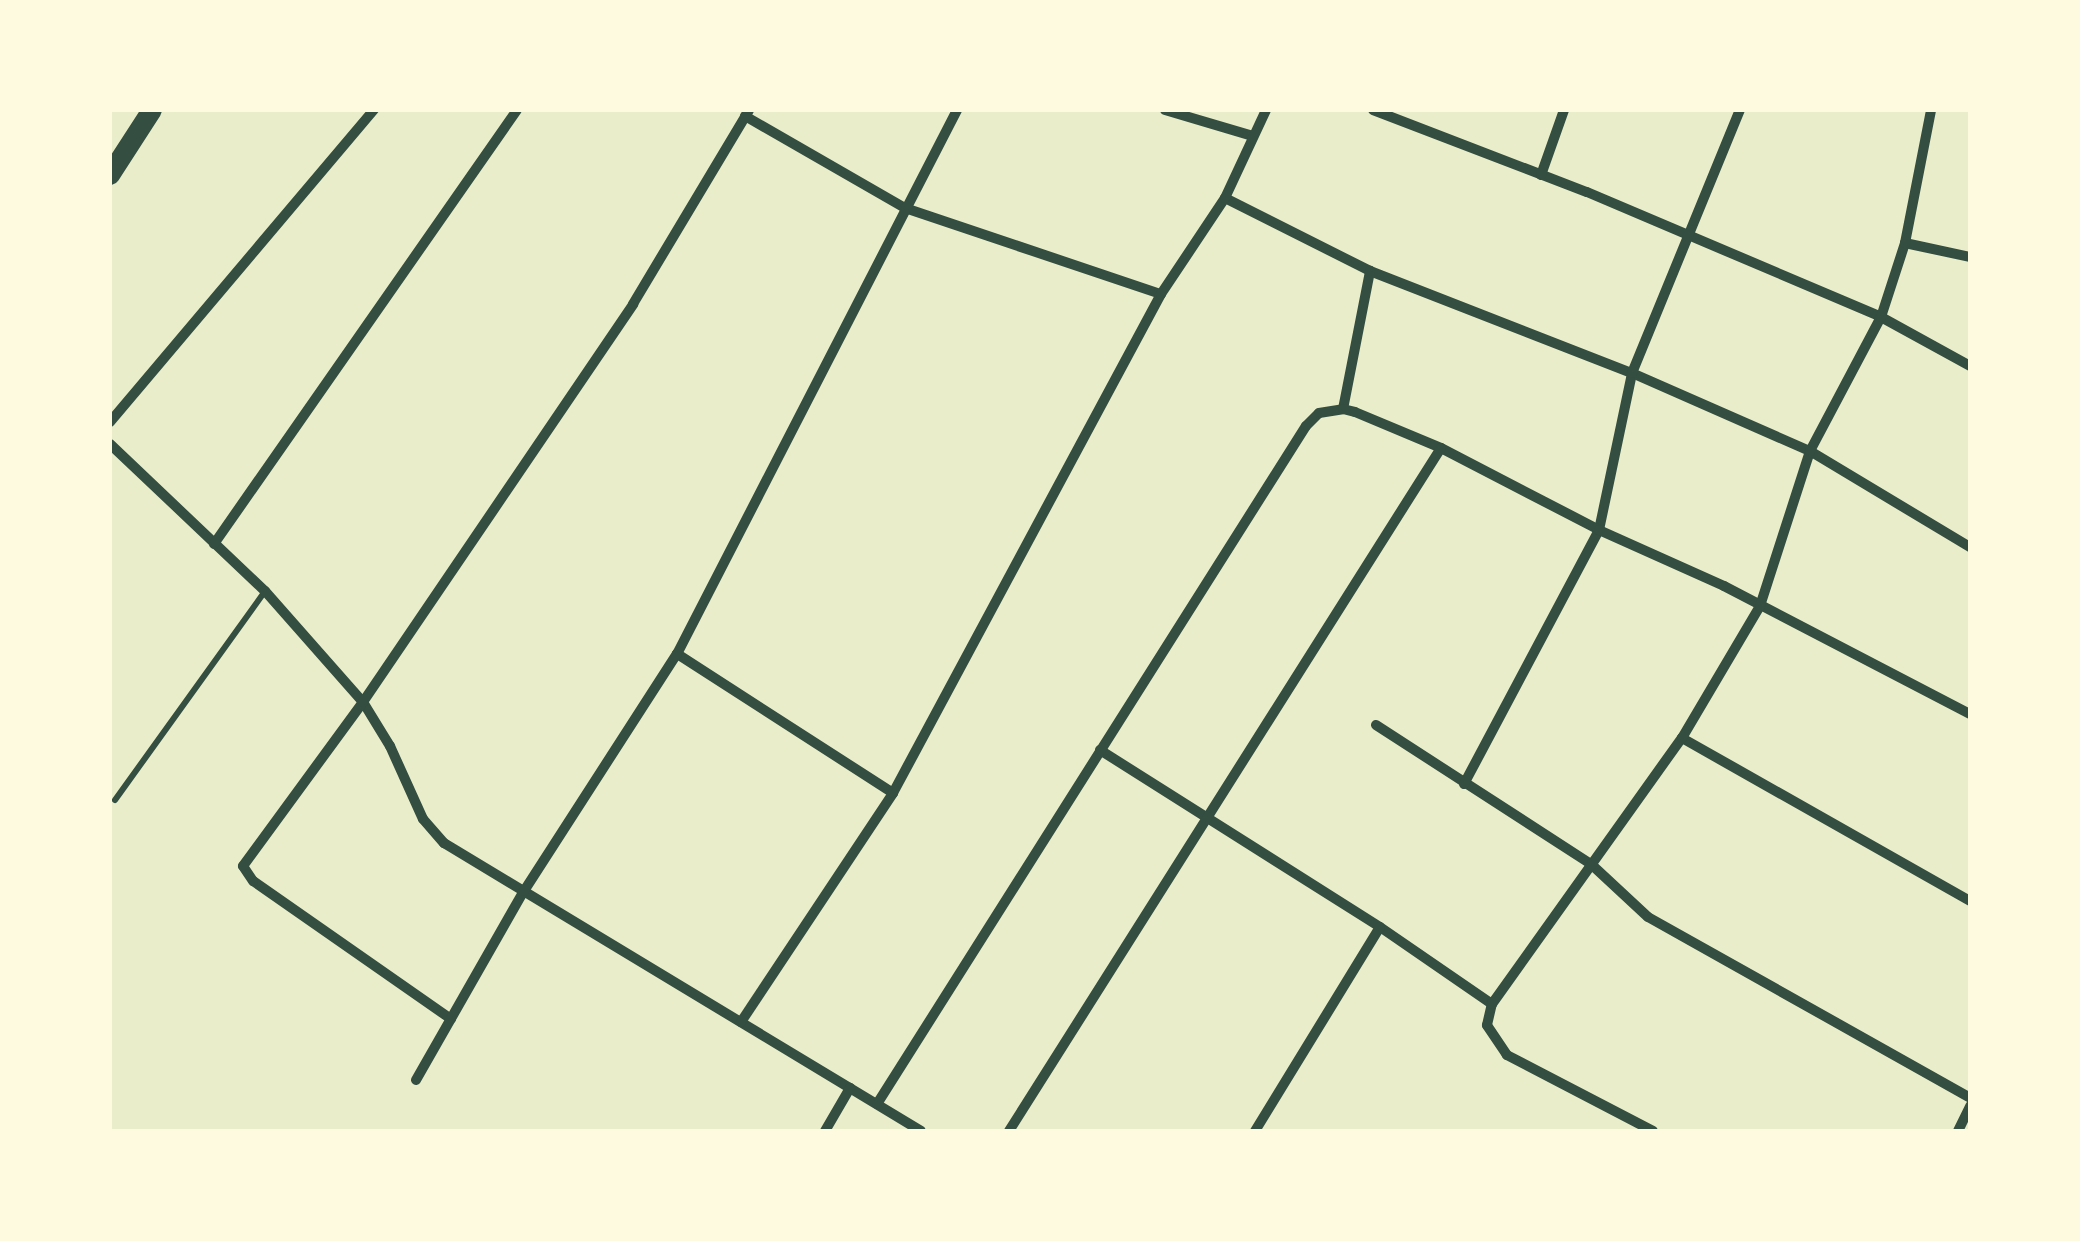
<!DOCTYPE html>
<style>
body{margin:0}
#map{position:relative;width:2080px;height:1241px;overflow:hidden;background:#e9edc9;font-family:Helvetica,sans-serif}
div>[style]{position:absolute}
.service>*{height:6px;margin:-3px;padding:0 3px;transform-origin:3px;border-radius:3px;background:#344e41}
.minor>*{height:10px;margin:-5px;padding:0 5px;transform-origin:5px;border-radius:5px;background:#344e41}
.secondary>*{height:20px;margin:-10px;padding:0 10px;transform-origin:10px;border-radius:10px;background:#344e41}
span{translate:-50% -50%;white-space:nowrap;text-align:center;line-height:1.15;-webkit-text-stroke:9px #fefae0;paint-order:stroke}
.frame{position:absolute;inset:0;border:112px solid #fefae0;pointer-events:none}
</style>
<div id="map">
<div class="service">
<i style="left:115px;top:800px;width:257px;rotate:-54.3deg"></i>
</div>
<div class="minor">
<i style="left:1165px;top:110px;width:92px;rotate:16.5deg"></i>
<i style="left:1373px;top:110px;width:229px;rotate:21deg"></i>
<i style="left:1587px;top:192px;width:319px;rotate:23deg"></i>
<i style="left:1881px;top:317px;width:102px;rotate:28.8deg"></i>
<i style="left:745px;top:116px;width:185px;rotate:29.9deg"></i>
<i style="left:905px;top:208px;width:270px;rotate:18.6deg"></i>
<i style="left:1541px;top:175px;width:69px;rotate:-70.5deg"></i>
<i style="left:1225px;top:198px;width:162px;rotate:26.7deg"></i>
<i style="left:1370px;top:271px;width:281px;rotate:21.3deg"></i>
<i style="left:1632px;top:373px;width:194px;rotate:23.7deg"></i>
<i style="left:1810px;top:451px;width:187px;rotate:31deg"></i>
<i style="left:1905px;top:243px;width:66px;rotate:12.2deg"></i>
<i style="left:1343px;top:409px;width:141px;rotate:-78.9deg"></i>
<i style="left:110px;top:422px;width:409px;rotate:-49.8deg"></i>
<i style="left:110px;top:444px;width:214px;rotate:43.5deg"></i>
<i style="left:265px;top:591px;width:148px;rotate:48.6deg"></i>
<i style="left:363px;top:702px;width:52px;rotate:58.5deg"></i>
<i style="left:390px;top:746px;width:80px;rotate:65.7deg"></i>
<i style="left:423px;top:819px;width:32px;rotate:49deg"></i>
<i style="left:444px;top:843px;width:557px;rotate:31.12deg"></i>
<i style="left:214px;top:544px;width:529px;rotate:-55.08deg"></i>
<i style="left:1376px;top:725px;width:257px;rotate:32.9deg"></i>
<i style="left:1592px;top:865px;width:76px;rotate:42.9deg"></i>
<i style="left:1648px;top:917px;width:369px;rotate:29.3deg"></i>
<i style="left:1682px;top:738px;width:331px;rotate:29.5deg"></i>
<i style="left:1100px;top:750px;width:331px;rotate:32.3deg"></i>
<i style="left:1380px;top:927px;width:136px;rotate:34.5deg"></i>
<i style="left:1464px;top:784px;width:288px;rotate:-62deg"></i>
<i style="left:1599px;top:530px;width:160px;rotate:-78.1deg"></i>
<i style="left:1632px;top:373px;width:284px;rotate:-67.7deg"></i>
<i style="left:893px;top:793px;width:257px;rotate:-147.2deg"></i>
<i style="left:677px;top:654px;width:612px;rotate:-62.76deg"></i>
<i style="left:451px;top:1019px;width:241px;rotate:-145.1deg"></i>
<i style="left:253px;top:881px;width:18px;rotate:-124deg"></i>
<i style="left:243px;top:866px;width:203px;rotate:-53.8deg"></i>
<i style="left:363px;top:702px;width:481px;rotate:-55.8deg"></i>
<i style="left:633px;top:304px;width:226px;rotate:-59.1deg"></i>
<i style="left:741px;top:1022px;width:275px;rotate:-56.4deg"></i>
<i style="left:893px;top:793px;width:566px;rotate:-61.76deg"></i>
<i style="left:1161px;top:294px;width:115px;rotate:-56.3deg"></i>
<i style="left:1225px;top:198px;width:97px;rotate:-65deg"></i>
<i style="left:416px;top:1080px;width:218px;rotate:-60.3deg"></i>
<i style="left:524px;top:891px;width:282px;rotate:-57.2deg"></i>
<i style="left:877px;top:1104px;width:802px;rotate:-57.68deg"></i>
<i style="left:1306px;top:426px;width:18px;rotate:-45deg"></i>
<i style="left:1319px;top:413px;width:24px;rotate:-9deg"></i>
<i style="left:1343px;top:409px;width:12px;rotate:14deg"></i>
<i style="left:1355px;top:412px;width:93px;rotate:22.7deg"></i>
<i style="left:1441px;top:448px;width:178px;rotate:27.4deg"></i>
<i style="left:1599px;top:530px;width:137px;rotate:24.1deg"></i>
<i style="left:1724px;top:586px;width:277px;rotate:27.5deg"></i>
<i style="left:825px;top:1131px;width:50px;rotate:-59.8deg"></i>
<i style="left:1009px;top:1131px;width:808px;rotate:-57.69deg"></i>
<i style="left:1255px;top:1131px;width:239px;rotate:-58.5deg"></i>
<i style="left:1653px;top:1131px;width:165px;rotate:-152.5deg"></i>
<i style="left:1507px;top:1055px;width:36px;rotate:-124deg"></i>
<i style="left:1487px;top:1025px;width:22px;rotate:-77deg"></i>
<i style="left:1492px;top:1004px;width:327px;rotate:-54.5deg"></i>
<i style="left:1682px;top:738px;width:153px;rotate:-59.4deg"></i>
<i style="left:1760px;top:606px;width:163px;rotate:-72.1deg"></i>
<i style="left:1810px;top:451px;width:152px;rotate:-62.1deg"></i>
<i style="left:1881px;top:317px;width:78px;rotate:-72deg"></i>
<i style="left:1905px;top:243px;width:136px;rotate:-78.9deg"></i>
<i style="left:1958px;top:1131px;width:28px;rotate:-64deg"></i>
</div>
<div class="secondary">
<i style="left:110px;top:175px;width:77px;rotate:-57.1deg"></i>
</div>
<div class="frame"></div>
</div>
